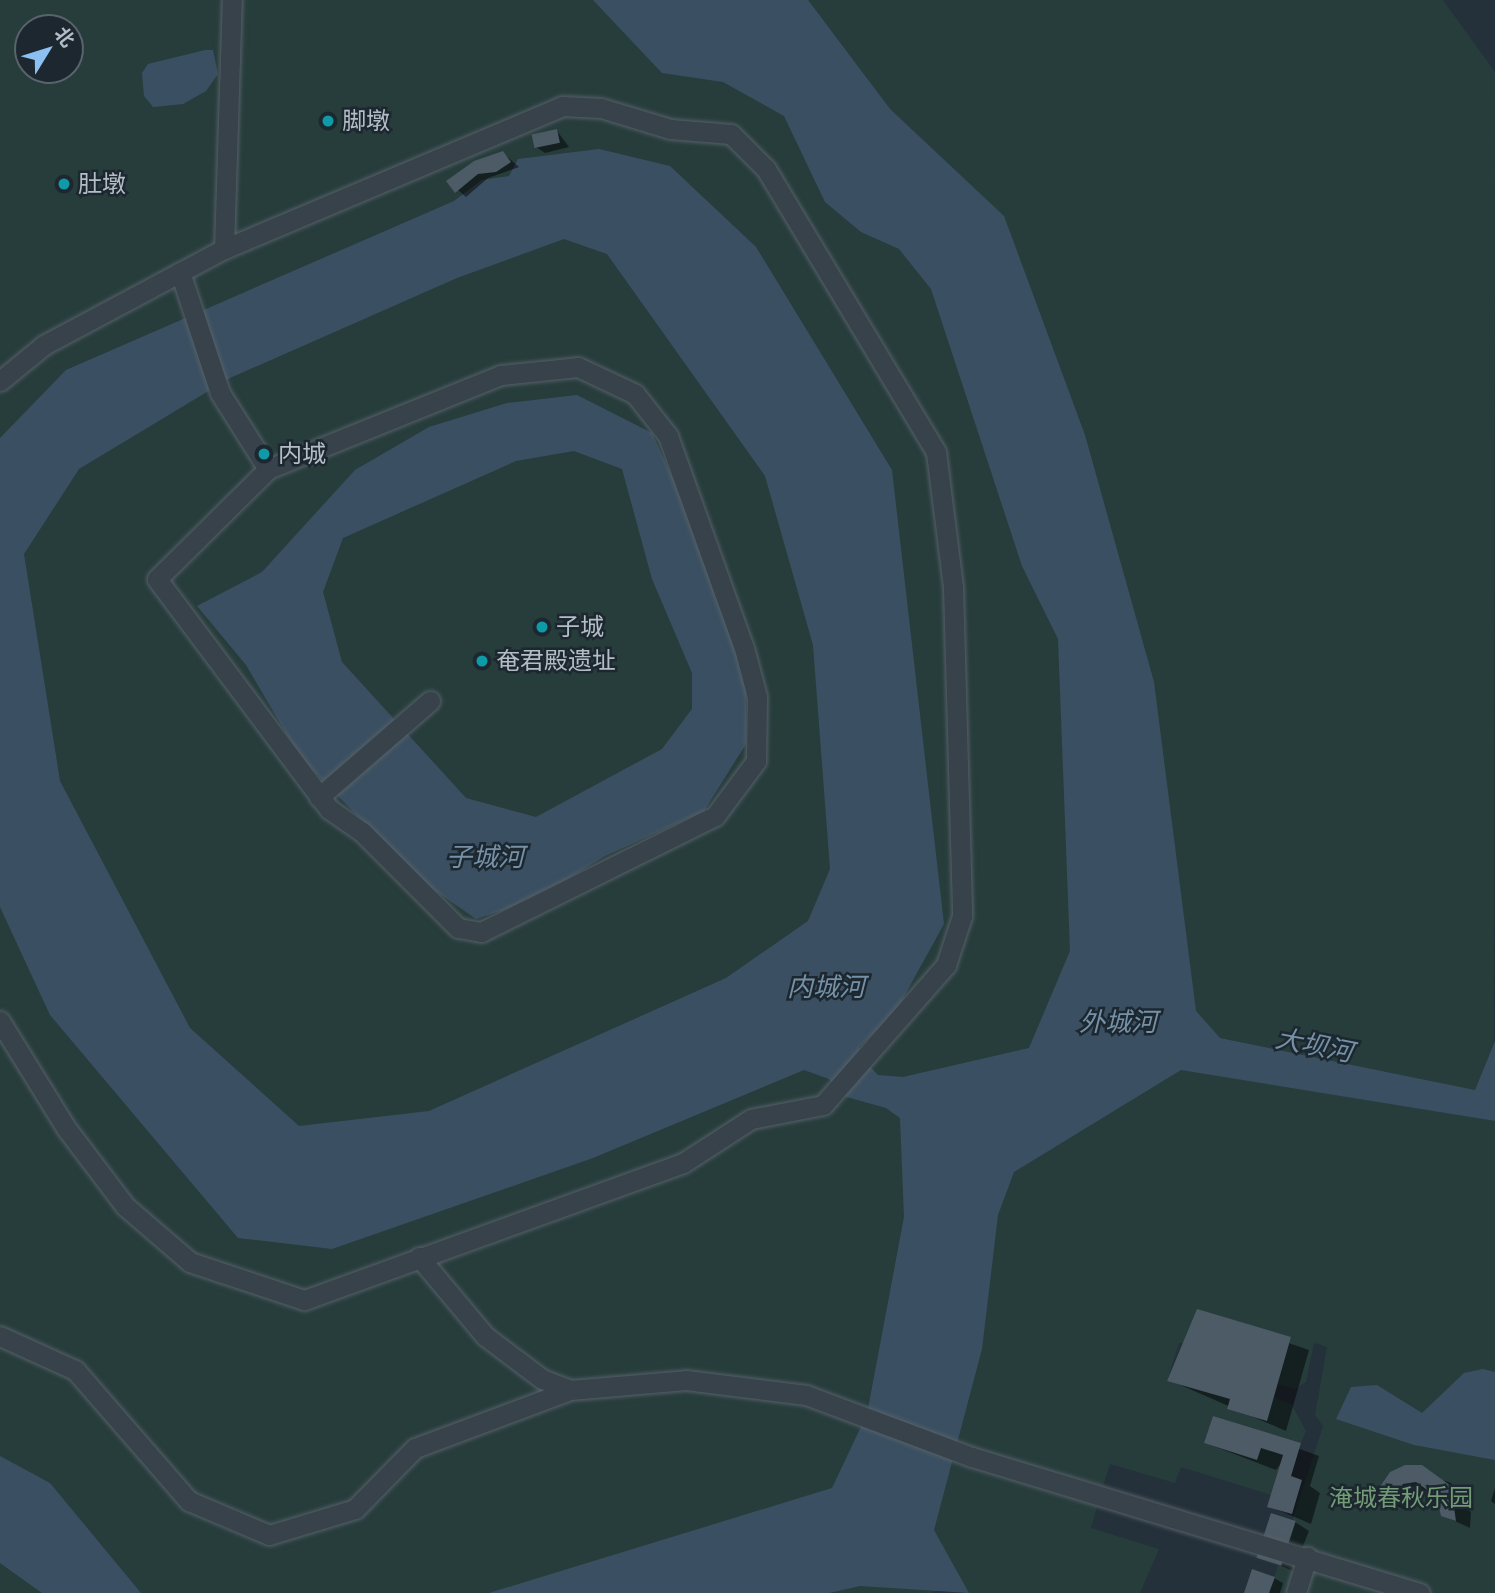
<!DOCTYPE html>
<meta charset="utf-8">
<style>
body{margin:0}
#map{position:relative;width:1495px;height:1593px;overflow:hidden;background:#24303a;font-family:"Space Grotesk","Noto Sans SC",sans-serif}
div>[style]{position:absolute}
.green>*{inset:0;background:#273d3c}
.water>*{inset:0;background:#3a5062}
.shadow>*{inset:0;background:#0007}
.building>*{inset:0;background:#4c5b65;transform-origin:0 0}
.roads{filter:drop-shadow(0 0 2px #566068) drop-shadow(0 0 2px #566068)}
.minor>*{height:19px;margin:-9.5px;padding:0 9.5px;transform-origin:9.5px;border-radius:9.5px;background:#37424a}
.dots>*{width:19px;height:19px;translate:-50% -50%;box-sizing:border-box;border:4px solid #1d272f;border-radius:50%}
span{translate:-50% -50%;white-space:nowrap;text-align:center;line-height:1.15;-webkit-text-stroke:5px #1d272f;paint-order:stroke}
.poi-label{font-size:24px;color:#b3bdc6}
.left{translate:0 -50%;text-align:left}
.park-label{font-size:24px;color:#729b76}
.water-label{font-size:26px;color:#7591a8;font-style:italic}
.north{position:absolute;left:14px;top:14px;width:70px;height:70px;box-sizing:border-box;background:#1d272f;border:2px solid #59636b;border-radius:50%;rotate:52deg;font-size:19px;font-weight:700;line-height:28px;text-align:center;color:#b3bdc6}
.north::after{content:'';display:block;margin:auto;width:24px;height:32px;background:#8cc0f2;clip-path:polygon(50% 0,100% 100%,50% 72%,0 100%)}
</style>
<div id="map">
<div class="green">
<i style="clip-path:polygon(evenodd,0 0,1443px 0,1495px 72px,1494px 1044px,1475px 1090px,1220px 1038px,1182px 1069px,1495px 1121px,1495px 1593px,1269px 1593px,1323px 1426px,1315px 1415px,1327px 1347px,1314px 1343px,1306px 1382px,1295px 1389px,1278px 1384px,1291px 1337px,1179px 1343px,1167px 1381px,1230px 1399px,1227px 1409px,1266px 1421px,1274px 1397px,1292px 1405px,1306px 1431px,1301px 1443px,1213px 1416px,1204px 1443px,1257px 1460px,1261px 1448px,1283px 1455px,1271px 1495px,1181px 1467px,1175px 1483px,1110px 1464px,1103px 1486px,957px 1445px,953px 1460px,1098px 1503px,1091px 1528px,1159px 1549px,1140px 1593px,969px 1593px,960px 1582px,931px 1593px,0 1593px,0 0,28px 28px,70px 28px,70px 70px,28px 70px,28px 28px)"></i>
</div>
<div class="water">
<i style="clip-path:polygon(evenodd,593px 0,808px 0,890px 109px,1004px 216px,1085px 435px,1154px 682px,1196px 1011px,1220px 1038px,1475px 1090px,1495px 1041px,1495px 1121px,1181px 1070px,1014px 1172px,998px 1215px,982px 1349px,934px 1530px,969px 1593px,860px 1586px,829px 1593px,489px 1593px,832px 1488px,867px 1414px,904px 1217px,900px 1118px,886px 1108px,843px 1096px,829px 1079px,804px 1070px,593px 1158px,332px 1249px,238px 1238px,50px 1015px,0 907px,0 438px,66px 370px,454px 201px,482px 180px,509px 176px,518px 159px,599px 149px,670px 166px,756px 247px,892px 470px,944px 924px,896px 1011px,859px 1047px,862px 1058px,878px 1075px,903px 1077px,1029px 1048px,1070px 951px,1058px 639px,1022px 566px,931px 289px,899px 249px,861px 232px,825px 202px,784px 116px,723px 82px,662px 73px,593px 0,564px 239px,607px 254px,765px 476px,813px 645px,830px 869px,808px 921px,726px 978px,429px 1111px,299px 1126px,190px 1028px,60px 781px,24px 554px,79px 469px,230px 378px,457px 278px,564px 239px)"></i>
<i style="clip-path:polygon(205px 50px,213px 50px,218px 74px,206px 91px,183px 104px,153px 107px,144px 96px,142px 73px,148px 64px)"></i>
<i style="clip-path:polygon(evenodd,577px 395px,652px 433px,682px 498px,746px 680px,746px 744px,704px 811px,605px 856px,531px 901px,476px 919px,421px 881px,300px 757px,246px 665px,197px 606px,262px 572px,355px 470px,429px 427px,507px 403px,577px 395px,574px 451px,622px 469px,652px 579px,692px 673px,692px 709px,662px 749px,536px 817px,466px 798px,342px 662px,323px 592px,343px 538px,516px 461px,574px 451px)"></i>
<i style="clip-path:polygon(1483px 1369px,1495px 1372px,1495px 1460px,1414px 1445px,1336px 1419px,1351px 1387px,1377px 1385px,1422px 1413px,1464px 1373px)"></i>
<i style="clip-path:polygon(0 1456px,50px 1483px,141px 1593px,42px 1593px,0 1563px)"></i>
</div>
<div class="shadow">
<i style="clip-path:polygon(557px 131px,569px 147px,545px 153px,536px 147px)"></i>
<i style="clip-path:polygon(503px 153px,519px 167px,488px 178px,466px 197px,449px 182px)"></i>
<i style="clip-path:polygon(1199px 1312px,1309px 1350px,1286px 1431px,1169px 1380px)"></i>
<i style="clip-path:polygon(1214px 1418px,1319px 1456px,1310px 1486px,1320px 1493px,1311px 1524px,1269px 1506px,1284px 1459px,1276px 1470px,1206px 1443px)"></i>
<i style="clip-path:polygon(1405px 1467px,1451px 1483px,1471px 1513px,1470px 1528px,1442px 1515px,1438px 1496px,1429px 1489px,1417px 1492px,1404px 1509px,1376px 1497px)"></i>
<i style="clip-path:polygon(1495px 1488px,1495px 1504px,1491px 1501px)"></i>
<i style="clip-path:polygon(1295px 1522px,1309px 1531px,1293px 1571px,1260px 1557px)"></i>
<i style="clip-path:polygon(1274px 1578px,1283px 1583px,1280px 1593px,1246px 1593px)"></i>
</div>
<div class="building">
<i style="left:557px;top:129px;width:14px;height:26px;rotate:78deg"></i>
<i style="clip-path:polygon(503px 151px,511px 162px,496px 172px,478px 174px,455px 193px,446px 181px,474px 161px)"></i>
<i style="clip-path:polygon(1197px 1309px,1291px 1337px,1267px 1421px,1227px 1409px,1230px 1399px,1167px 1381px)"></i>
<i style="clip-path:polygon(1213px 1416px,1301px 1443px,1291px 1476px,1302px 1480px,1292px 1514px,1267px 1507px,1283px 1455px,1261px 1448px,1257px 1460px,1204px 1443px)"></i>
<i style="clip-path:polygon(1405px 1465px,1422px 1465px,1451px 1486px,1456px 1521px,1441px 1516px,1437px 1497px,1416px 1482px,1403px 1484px,1390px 1502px,1373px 1497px,1390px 1472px)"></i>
<i style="left:1271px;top:1513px;width:26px;height:47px;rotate:18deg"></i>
<i style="clip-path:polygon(1252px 1569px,1275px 1577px,1269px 1593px,1244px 1593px)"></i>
</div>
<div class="roads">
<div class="minor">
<i style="left:224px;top:249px;width:249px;rotate:-88.2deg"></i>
<i style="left:180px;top:272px;width:127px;rotate:71.7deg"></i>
<i style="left:220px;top:393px;width:90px;rotate:57.7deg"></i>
<i style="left:578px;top:367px;width:63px;rotate:25.3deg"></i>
<i style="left:635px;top:394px;width:53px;rotate:51.8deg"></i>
<i style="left:668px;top:436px;width:225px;rotate:70.3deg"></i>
<i style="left:744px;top:648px;width:51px;rotate:75.1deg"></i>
<i style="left:757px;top:697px;width:64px;rotate:90.9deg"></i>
<i style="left:756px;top:761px;width:69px;rotate:126.7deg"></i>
<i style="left:715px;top:816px;width:261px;rotate:153.6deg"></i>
<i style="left:481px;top:932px;width:23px;rotate:-170deg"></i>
<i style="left:458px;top:928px;width:136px;rotate:-135deg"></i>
<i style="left:362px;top:832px;width:40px;rotate:-145.1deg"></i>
<i style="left:329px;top:809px;width:287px;rotate:-126.8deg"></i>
<i style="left:157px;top:579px;width:156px;rotate:-44.7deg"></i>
<i style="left:268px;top:469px;width:251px;rotate:-22deg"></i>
<i style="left:501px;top:375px;width:77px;rotate:-5.9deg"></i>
<i style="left:0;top:381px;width:57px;rotate:-39.3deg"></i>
<i style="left:44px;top:345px;width:204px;rotate:-28.1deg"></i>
<i style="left:224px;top:249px;width:367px;rotate:-22.9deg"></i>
<i style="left:562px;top:106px;width:39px;rotate:3deg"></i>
<i style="left:601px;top:108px;width:72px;rotate:16.9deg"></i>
<i style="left:670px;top:129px;width:61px;rotate:4.7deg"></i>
<i style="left:731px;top:134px;width:49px;rotate:45deg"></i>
<i style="left:766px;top:169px;width:330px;rotate:59deg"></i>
<i style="left:936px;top:452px;width:136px;rotate:82.8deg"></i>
<i style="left:953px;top:587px;width:329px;rotate:88.4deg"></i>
<i style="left:962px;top:916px;width:52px;rotate:108.1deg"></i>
<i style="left:946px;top:965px;width:186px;rotate:131.3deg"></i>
<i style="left:823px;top:1105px;width:73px;rotate:169deg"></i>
<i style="left:751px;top:1119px;width:81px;rotate:147.1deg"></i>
<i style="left:683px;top:1163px;width:403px;rotate:160.1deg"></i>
<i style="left:304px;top:1300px;width:120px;rotate:-161.6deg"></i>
<i style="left:190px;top:1262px;width:86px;rotate:-139.3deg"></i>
<i style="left:125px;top:1206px;width:98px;rotate:-127.1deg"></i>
<i style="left:66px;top:1128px;width:126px;rotate:-121.7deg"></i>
<i style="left:319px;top:797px;width:147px;rotate:-40.9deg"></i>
<i style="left:419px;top:1257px;width:103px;rotate:50.1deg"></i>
<i style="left:485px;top:1336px;width:71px;rotate:37deg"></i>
<i style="left:542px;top:1379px;width:30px;rotate:21deg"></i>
<i style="left:570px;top:1390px;width:116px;rotate:-4.9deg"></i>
<i style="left:686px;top:1380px;width:121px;rotate:7.1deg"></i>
<i style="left:806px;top:1395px;width:177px;rotate:20.5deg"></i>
<i style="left:972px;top:1457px;width:468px;rotate:16.9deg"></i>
<i style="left:0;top:1336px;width:82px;rotate:24.4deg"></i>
<i style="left:75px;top:1370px;width:174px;rotate:49deg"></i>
<i style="left:189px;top:1501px;width:87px;rotate:23deg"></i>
<i style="left:269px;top:1535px;width:90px;rotate:-16.8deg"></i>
<i style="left:355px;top:1509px;width:86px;rotate:-45.5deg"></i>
<i style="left:415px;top:1448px;width:165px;rotate:-20.5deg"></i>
<i style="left:1296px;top:1593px;width:38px;rotate:-73deg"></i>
</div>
</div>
<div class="dots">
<i style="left:328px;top:121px;background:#0f9aa8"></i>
<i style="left:64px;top:184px;background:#0f9aa8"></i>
<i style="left:264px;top:454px;background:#0f9aa8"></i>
<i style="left:542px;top:627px;background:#0f9aa8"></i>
<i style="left:482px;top:661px;background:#0f9aa8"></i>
</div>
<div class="poi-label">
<span class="left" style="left:342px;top:121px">脚墩</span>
<span class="left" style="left:78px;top:184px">肚墩</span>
<span class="left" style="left:278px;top:454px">内城</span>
<span class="left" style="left:556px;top:627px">子城</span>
<span class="left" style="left:496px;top:661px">奄君殿遗址</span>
</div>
<div class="park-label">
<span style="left:1401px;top:1498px">淹城春秋乐园</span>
</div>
<div class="water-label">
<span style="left:485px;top:858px">子城河</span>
<span style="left:826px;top:988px">内城河</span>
<span style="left:1118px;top:1023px">外城河</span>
<span style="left:1314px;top:1046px;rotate:11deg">大坝河</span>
</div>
<div class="north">北</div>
</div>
